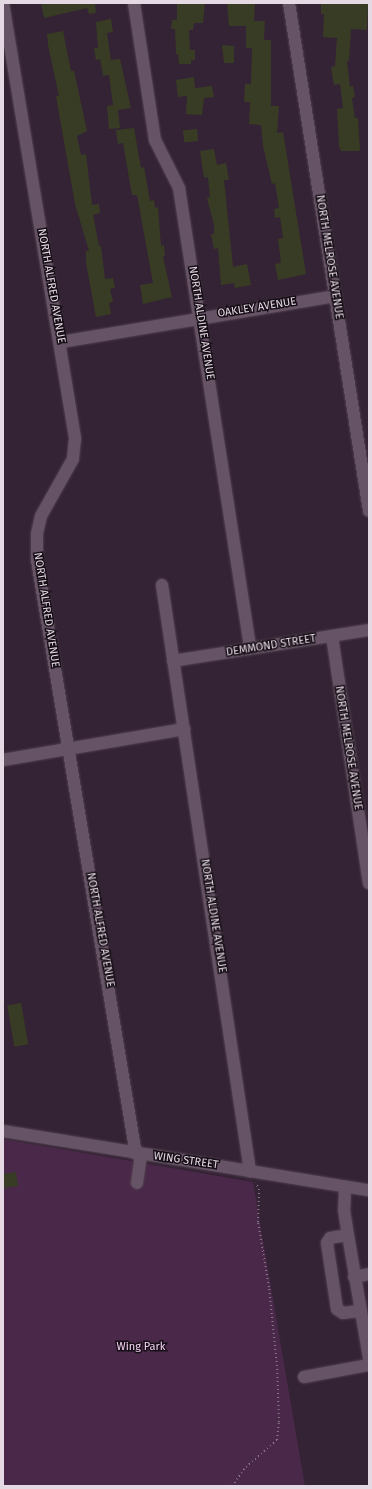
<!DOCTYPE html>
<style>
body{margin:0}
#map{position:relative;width:372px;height:1489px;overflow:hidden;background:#342334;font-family:"Fira Sans",sans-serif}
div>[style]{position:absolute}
.green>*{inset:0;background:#4a2849}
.building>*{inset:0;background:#393c24;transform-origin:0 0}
.path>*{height:2px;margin-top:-1px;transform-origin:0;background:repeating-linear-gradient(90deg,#867785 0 1px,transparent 0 4px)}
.roads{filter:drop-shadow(0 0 1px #50414f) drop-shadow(0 0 1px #50414f)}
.minor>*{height:12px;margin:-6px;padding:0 6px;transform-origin:6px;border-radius:6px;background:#675366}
span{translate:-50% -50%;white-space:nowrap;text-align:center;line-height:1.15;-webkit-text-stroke:3px #170f17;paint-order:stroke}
.street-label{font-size:11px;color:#e5d9e4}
.park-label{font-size:11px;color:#f6d3f4}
.frame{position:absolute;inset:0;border:4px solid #e5d9e4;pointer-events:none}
</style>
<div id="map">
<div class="green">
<i style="clip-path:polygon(3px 1139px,253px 1182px,305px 1486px,3px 1486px)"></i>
</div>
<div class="building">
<i style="clip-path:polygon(41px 3px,95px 3px,96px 13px,89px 14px,87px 8px,44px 18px)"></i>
<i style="clip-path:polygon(177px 3px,205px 3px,203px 23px,194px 23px,193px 30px,189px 30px,190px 50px,195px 50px,195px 60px,191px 60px,191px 64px,179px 64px,178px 54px,176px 54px,175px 29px,171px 29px,172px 20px,177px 20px)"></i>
<i style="clip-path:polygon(227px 3px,255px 3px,254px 21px,265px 21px,264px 40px,271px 40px,271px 106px,279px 106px,277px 133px,283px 132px,306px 274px,278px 280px,275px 264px,281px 263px,278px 239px,283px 238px,280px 217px,275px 218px,274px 209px,279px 208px,275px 183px,272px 184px,263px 146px,261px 125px,249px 124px,250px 102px,244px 102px,245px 84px,251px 84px,252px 48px,246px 48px,246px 26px,229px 26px)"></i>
<i style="clip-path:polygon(321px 3px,368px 3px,367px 30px,351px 29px,349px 61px,347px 61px,350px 87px,353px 86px,355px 97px,352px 98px,355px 118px,358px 118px,360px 151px,341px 151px,339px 146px,337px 109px,343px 108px,340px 84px,334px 85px,331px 67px,335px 66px,337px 38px,323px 37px,324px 14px,321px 14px)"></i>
<i style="clip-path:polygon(111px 19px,113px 32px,107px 33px,111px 60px,120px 59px,131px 108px,118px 110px,120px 128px,109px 129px,107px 106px,113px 105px,109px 75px,103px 76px,100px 59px,96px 60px,94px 48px,98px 48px,96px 22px)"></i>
<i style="clip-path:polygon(63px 31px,71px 71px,74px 71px,87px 131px,77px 136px,81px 155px,86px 154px,92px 205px,99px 204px,100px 213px,93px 215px,99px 246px,101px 246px,105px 279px,113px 278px,115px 288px,110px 289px,113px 302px,109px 303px,111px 314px,96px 317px,86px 263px,86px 251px,89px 251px,75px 204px,56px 96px,59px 96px,48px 45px,47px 34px)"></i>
<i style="clip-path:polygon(222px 45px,234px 46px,234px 63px,224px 63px)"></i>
<i style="clip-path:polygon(194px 77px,195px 88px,212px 86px,214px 97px,204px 98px,202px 115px,186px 114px,187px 96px,178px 97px,176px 80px)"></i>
<i style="clip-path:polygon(134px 128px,141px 168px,144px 167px,150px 201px,154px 200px,155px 208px,158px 207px,161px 246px,164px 245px,165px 256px,163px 257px,172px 297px,143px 304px,140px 285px,153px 283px,137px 195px,132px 195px,123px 143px,118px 144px,116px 130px)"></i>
<i style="left:197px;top:129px;width:12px;height:14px;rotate:85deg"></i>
<i style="clip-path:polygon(214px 149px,217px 165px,226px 163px,229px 180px,224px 180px,233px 267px,247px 264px,251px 285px,235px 288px,234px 283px,221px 285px,218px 248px,214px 249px,211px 234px,214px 234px,214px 225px,207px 198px,210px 197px,208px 177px,204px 178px,200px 151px)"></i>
<i style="left:21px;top:1003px;width:42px;height:14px;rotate:80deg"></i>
<i style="clip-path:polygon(16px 1172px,18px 1186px,3px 1188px,3px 1174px)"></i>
</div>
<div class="path">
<i style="left:232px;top:1486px;width:24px;rotate:-54deg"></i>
<i style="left:246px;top:1467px;width:41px;rotate:-41.1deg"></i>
<i style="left:277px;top:1440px;width:18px;rotate:-84deg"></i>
<i style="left:279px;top:1422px;width:56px;rotate:-92deg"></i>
<i style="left:277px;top:1366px;width:79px;rotate:-95.8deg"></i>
<i style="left:269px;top:1287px;width:66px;rotate:-99.6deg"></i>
<i style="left:258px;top:1222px;width:32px;rotate:-88deg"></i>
<i style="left:259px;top:1190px;width:8px;rotate:-113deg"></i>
</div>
<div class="roads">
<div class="minor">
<i style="left:3px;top:3px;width:442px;rotate:80.6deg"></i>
<i style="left:75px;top:439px;width:20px;rotate:96deg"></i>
<i style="left:73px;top:459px;width:65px;rotate:119.3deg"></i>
<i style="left:41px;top:516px;width:18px;rotate:103deg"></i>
<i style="left:37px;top:534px;width:26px;rotate:90deg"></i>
<i style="left:37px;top:560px;width:602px;rotate:80.54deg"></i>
<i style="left:134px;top:3px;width:139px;rotate:81.3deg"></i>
<i style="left:155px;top:140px;width:54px;rotate:63.4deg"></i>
<i style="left:179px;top:188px;width:466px;rotate:81.2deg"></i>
<i style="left:289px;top:3px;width:514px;rotate:81.05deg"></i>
<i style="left:61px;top:342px;width:278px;rotate:-9.5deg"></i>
<i style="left:162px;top:585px;width:593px;rotate:81.46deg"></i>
<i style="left:332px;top:636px;width:250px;rotate:81.5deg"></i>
<i style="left:173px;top:661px;width:198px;rotate:-9deg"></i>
<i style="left:3px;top:760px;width:184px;rotate:-9.7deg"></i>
<i style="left:3px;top:1131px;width:371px;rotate:9.2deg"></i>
<i style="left:137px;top:1183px;width:28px;rotate:-82deg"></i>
<i style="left:345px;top:1187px;width:23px;rotate:92deg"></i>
<i style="left:344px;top:1210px;width:25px;rotate:81deg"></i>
<i style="left:348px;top:1235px;width:125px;rotate:80.3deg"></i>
<i style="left:348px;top:1235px;width:18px;rotate:171deg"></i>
<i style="left:330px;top:1238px;width:6px;rotate:121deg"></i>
<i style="left:327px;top:1243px;width:67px;rotate:81.4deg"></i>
<i style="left:337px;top:1309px;width:7px;rotate:34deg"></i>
<i style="left:343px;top:1313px;width:16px;rotate:-7deg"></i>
<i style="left:354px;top:1277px;width:15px;rotate:-11deg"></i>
<i style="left:304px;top:1377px;width:66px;rotate:-10.5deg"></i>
</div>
</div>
<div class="street-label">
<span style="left:329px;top:257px;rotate:81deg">NORTH MELROSE AVENUE</span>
<span style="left:51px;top:286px;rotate:80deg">NORTH ALFRED AVENUE</span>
<span style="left:257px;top:308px;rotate:-9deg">OAKLEY AVENUE</span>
<span style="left:201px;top:323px;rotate:81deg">NORTH ALDINE AVENUE</span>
<span style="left:46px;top:610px;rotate:81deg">NORTH ALFRED AVENUE</span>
<span style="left:271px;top:646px;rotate:-9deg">DEMMOND STREET</span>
<span style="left:348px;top:748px;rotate:81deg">NORTH MELROSE AVENUE</span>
<span style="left:213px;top:916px;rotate:81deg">NORTH ALDINE AVENUE</span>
<span style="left:100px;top:930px;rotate:80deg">NORTH ALFRED AVENUE</span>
<span style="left:186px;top:1161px;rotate:8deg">WING STREET</span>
</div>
<div class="park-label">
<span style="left:141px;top:1347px">Wing Park</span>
</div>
<div class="frame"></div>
</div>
